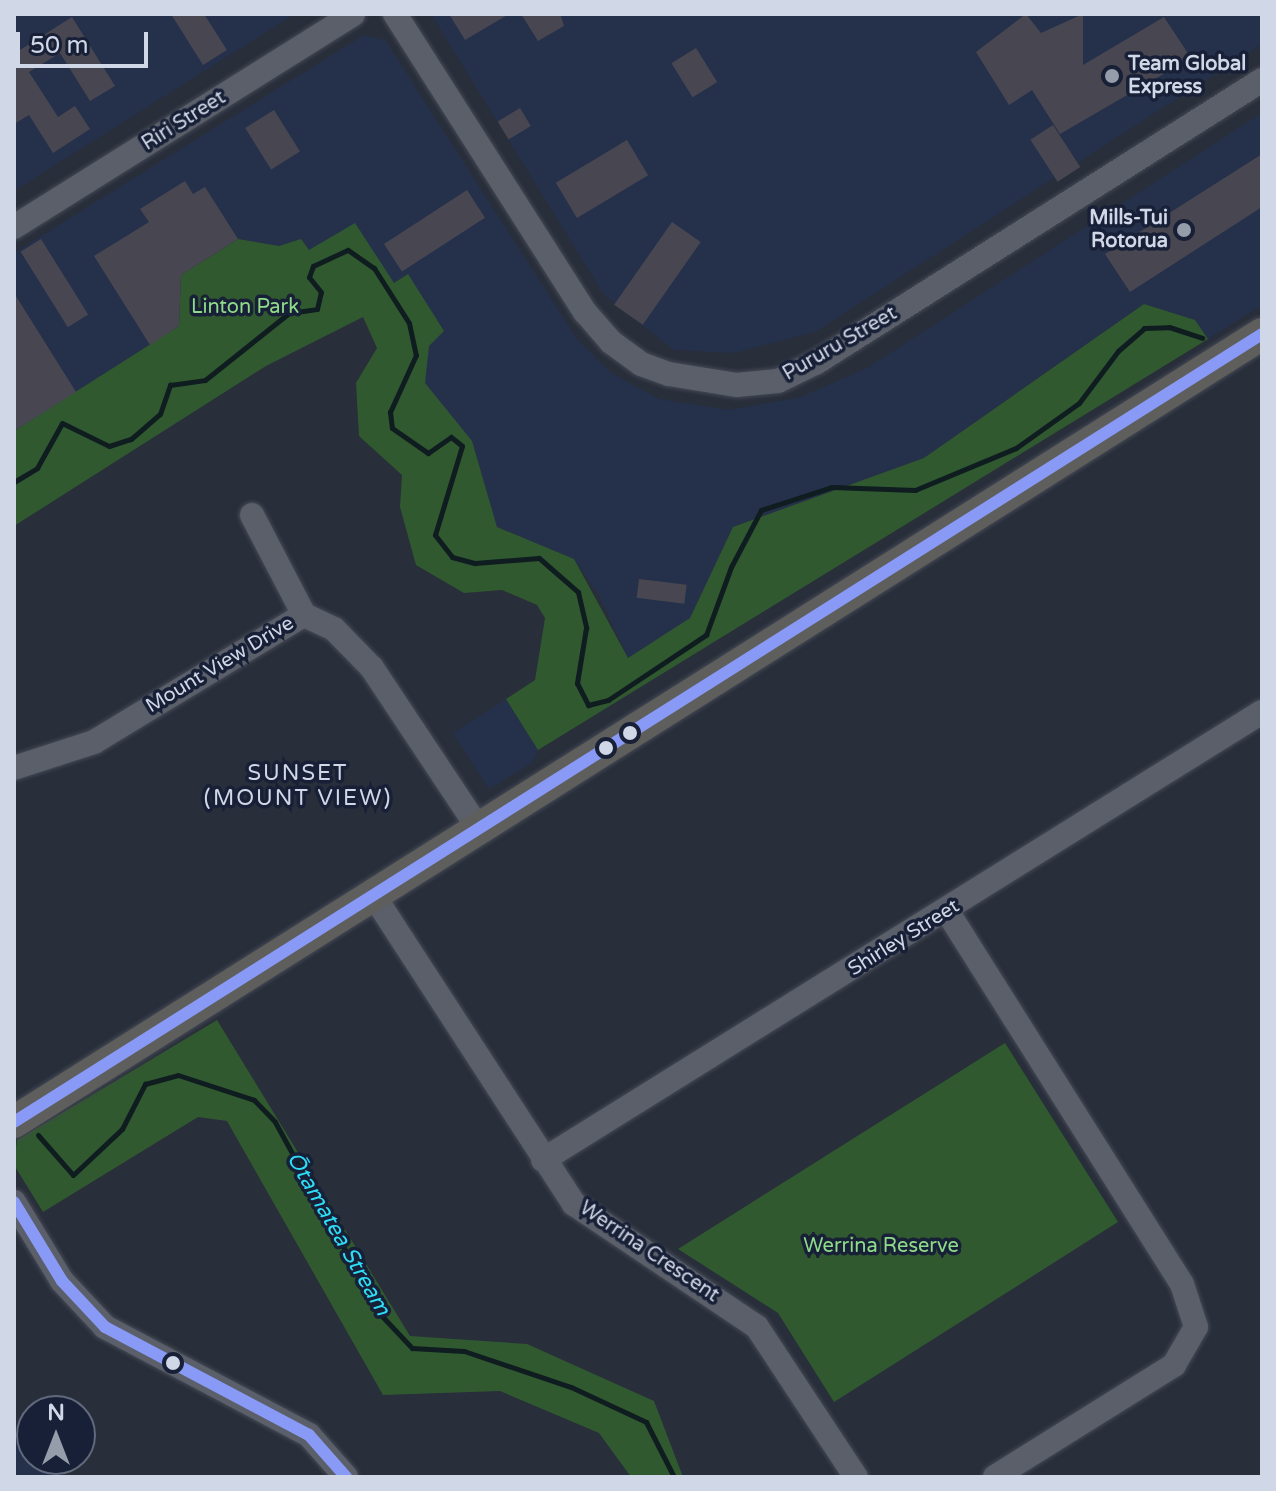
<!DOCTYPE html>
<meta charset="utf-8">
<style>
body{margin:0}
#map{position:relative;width:1276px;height:1491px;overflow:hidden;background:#282e3a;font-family:"Varela Round",sans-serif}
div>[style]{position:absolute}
.built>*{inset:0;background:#25314b}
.green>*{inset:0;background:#315930}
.stream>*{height:5px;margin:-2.5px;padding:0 2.5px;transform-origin:2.5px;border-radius:2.5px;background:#0f1d20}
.building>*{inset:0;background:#484751;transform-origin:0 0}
.roads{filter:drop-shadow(0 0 2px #444954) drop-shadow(0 0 2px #444954)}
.minor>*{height:24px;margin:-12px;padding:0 12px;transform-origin:12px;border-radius:12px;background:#5a5f6a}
.major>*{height:32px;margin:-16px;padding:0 16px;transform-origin:16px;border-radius:16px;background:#5e5e5d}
.bus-1>*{height:12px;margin:-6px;padding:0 6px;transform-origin:6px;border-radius:6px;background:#899af6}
.dots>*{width:22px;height:22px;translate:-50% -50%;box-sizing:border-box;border:4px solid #172037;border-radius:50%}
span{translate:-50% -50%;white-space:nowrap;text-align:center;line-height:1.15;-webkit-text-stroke:7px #172037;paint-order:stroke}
.poi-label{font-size:20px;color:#d0d7e6;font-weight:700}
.left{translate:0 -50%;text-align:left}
.right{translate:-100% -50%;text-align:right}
.street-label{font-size:20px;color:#d0d7e6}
.park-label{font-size:20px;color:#8fdb88}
.neighbourhood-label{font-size:22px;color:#d0d7e6;letter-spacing:2px}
.water-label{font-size:22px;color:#2ddef6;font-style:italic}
.frame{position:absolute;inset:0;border:16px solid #d0d7e6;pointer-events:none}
.north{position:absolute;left:16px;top:1395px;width:80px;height:80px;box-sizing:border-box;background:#172037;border:2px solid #61697d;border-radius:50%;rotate:0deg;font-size:22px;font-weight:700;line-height:32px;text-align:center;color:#d0d7e6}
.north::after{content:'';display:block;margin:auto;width:28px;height:36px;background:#959caa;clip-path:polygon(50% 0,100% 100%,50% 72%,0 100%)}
.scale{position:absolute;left:16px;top:32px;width:132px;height:36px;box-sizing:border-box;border:4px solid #d0d7e6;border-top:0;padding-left:10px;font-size:24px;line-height:28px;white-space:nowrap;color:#d0d7e6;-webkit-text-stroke:6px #172037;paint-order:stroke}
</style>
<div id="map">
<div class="built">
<i style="clip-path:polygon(14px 14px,295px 14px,14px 191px)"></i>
<i style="clip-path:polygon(431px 14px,1262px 14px,1262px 44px,815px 332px,734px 353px,674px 350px,604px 295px)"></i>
<i style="clip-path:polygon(364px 35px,385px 40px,577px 339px,611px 373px,659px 399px,729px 410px,801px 397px,867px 368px,1262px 113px,1262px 305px,1208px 339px,1195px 320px,1144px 304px,924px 458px,733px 527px,690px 618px,628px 658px,599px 595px,574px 559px,497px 527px,472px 441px,424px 383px,429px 346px,408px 275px,395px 283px,309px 250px,301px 239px,279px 246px,238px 239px,181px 275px,179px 326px,14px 431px,14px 253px)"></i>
<i style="clip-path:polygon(506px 699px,538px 750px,533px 762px,489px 789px,453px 733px)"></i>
<i style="clip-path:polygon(14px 1441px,32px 1459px,65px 1477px,14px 1477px)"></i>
</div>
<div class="green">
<i style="clip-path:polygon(355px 223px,394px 283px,408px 274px,444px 331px,429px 346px,425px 383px,472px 441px,497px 527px,574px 559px,628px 658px,690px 618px,733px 527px,924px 458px,1144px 304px,1195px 320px,1208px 339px,538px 750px,506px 699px,535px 680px,545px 618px,537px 605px,502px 590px,464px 593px,416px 565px,400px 507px,402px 475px,359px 436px,356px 383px,377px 348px,363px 317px,266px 366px,14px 526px,14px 431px,179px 326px,181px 275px,238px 239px,279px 246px,301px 239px,309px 250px)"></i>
<i style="clip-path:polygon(217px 1020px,410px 1336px,527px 1344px,654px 1401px,683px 1477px,631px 1477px,599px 1433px,500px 1391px,383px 1395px,227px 1121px,198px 1117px,43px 1212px,14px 1165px,17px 1140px)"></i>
<i style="clip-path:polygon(1005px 1043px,1118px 1222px,834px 1402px,778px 1313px,678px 1249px)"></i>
</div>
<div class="stream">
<i style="left:14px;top:482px;width:27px;rotate:-31deg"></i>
<i style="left:37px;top:468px;width:51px;rotate:-60.9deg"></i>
<i style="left:62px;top:423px;width:52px;rotate:26.1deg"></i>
<i style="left:109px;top:446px;width:23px;rotate:-18deg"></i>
<i style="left:131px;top:439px;width:38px;rotate:-41deg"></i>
<i style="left:160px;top:414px;width:31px;rotate:-71deg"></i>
<i style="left:170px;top:385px;width:35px;rotate:-8deg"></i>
<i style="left:205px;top:380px;width:107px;rotate:-38.6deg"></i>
<i style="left:289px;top:313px;width:28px;rotate:-8deg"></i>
<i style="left:317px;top:309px;width:17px;rotate:-77deg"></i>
<i style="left:321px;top:292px;width:19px;rotate:-129deg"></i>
<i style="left:309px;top:277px;width:12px;rotate:-70deg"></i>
<i style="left:313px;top:266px;width:38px;rotate:-25deg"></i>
<i style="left:348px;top:250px;width:32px;rotate:35deg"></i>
<i style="left:374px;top:268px;width:65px;rotate:57.5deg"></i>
<i style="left:409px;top:323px;width:33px;rotate:78deg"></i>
<i style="left:416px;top:355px;width:63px;rotate:114.5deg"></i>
<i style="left:390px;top:412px;width:16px;rotate:83deg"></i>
<i style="left:392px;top:428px;width:44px;rotate:34.8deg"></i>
<i style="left:428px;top:453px;width:28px;rotate:-35deg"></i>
<i style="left:451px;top:437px;width:14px;rotate:39deg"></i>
<i style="left:462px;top:446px;width:93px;rotate:106.9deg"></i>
<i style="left:435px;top:535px;width:28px;rotate:52deg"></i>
<i style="left:452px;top:557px;width:24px;rotate:15deg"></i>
<i style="left:475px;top:563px;width:64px;rotate:-4.5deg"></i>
<i style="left:539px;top:558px;width:52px;rotate:41.1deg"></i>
<i style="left:578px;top:592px;width:37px;rotate:77deg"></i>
<i style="left:586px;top:628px;width:56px;rotate:99.3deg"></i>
<i style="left:577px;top:683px;width:25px;rotate:63deg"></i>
<i style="left:588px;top:705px;width:21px;rotate:-14deg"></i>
<i style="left:608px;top:700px;width:118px;rotate:-33.6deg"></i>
<i style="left:706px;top:635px;width:72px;rotate:-69.8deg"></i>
<i style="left:731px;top:567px;width:64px;rotate:-62.2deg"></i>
<i style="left:761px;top:510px;width:75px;rotate:-17.9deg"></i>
<i style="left:832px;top:487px;width:83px;rotate:2.1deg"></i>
<i style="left:915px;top:490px;width:109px;rotate:-22.6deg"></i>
<i style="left:1016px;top:448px;width:77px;rotate:-35.5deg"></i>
<i style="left:1079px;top:403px;width:65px;rotate:-53.1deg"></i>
<i style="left:1118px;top:351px;width:35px;rotate:-41deg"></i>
<i style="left:1144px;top:328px;width:25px;rotate:-2deg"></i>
<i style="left:1169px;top:327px;width:35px;rotate:18deg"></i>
<i style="left:38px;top:1135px;width:53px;rotate:48.8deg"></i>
<i style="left:73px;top:1175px;width:67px;rotate:-43.2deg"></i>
<i style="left:122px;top:1129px;width:51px;rotate:-62.9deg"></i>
<i style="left:145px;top:1084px;width:34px;rotate:-15deg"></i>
<i style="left:178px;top:1075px;width:80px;rotate:18.2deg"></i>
<i style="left:254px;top:1100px;width:30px;rotate:46deg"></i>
<i style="left:275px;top:1122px;width:219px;rotate:61.3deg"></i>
<i style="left:380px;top:1314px;width:47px;rotate:46.7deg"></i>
<i style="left:412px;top:1348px;width:52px;rotate:3.3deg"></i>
<i style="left:464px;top:1351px;width:113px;rotate:18.6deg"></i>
<i style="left:571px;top:1387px;width:83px;rotate:25deg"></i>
<i style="left:646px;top:1422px;width:62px;rotate:63deg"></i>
</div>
<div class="building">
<i style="clip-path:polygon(171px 14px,204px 14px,227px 50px,203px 65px)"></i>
<i style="clip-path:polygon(449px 14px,509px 14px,465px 40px)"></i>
<i style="clip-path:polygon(521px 14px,560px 14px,564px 26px,538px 41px)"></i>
<i style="clip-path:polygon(1026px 14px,1041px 33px,1083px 14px,1083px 65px,1164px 17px,1191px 58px,1060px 134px,1032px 90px,1009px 105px,976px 52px)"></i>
<i style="clip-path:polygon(72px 17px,115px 86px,90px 101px,60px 53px,29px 72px,58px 117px,75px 106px,90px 129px,53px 153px,29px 115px,14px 124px,14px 48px,17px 52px)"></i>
<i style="left:696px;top:48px;width:40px;height:29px;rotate:58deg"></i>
<i style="left:520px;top:108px;width:21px;height:26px;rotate:59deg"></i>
<i style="left:274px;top:110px;width:49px;height:34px;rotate:58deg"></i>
<i style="left:1053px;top:125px;width:50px;height:27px;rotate:57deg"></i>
<i style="left:627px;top:140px;width:41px;height:83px;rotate:59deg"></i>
<i style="clip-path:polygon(1262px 154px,1262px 207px,1130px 292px,1105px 254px)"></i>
<i style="clip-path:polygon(185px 181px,193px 194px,205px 187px,238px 239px,181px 275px,179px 326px,150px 345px,94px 256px,149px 222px,140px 209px)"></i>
<i style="left:467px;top:190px;width:33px;height:99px;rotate:57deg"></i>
<i style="left:672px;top:222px;width:35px;height:101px;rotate:35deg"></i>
<i style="left:41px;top:239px;width:89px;height:24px;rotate:58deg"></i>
<i style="clip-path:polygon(14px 293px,76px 392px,14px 431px)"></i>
<i style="left:639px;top:579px;width:48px;height:19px;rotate:7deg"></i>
</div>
<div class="roads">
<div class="minor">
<i style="left:395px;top:14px;width:353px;rotate:57.5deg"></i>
<i style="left:585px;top:312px;width:40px;rotate:49deg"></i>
<i style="left:611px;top:342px;width:37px;rotate:36deg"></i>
<i style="left:641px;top:364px;width:30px;rotate:20deg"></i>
<i style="left:669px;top:374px;width:69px;rotate:9.2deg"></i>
<i style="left:737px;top:385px;width:41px;rotate:-5.6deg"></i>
<i style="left:778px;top:381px;width:43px;rotate:-26deg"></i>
<i style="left:817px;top:362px;width:527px;rotate:-32.36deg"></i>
<i style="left:14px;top:227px;width:400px;rotate:-32.1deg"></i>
<i style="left:252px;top:515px;width:113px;rotate:62.5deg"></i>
<i style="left:14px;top:768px;width:84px;rotate:-18deg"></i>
<i style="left:94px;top:742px;width:245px;rotate:-31.2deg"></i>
<i style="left:304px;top:615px;width:33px;rotate:25deg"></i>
<i style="left:334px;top:629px;width:54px;rotate:45.7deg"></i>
<i style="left:372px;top:668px;width:190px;rotate:56.4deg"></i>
<i style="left:374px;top:896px;width:367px;rotate:57deg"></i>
<i style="left:574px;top:1204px;width:220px;rotate:33.9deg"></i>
<i style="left:757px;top:1327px;width:180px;rotate:56.6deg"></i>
<i style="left:947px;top:911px;width:441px;rotate:57.8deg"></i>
<i style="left:1182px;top:1284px;width:45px;rotate:72deg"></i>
<i style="left:1196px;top:1327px;width:44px;rotate:120.1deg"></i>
<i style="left:1174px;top:1365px;width:211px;rotate:148deg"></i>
<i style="left:543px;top:1160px;width:847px;rotate:-31.93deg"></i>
<i style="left:14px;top:1202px;width:92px;rotate:58.7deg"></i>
<i style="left:62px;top:1281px;width:63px;rotate:46.9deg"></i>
<i style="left:105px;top:1327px;width:231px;rotate:27.9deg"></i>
<i style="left:309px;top:1435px;width:56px;rotate:48.6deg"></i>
</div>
<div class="major">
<i style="left:14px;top:1122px;width:1476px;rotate:-32.27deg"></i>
</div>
</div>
<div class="bus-1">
<i style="left:14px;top:1122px;width:1476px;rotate:-32.27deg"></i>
<i style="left:14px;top:1202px;width:92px;rotate:58.7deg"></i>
<i style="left:62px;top:1281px;width:63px;rotate:46.9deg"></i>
<i style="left:105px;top:1327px;width:231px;rotate:27.9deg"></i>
<i style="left:309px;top:1435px;width:56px;rotate:48.6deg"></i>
</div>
<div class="dots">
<i style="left:1112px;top:76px;background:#959caa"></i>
<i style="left:1184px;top:230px;background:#959caa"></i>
<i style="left:630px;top:733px;background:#d0d7e6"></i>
<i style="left:606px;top:748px;background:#d0d7e6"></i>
<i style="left:173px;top:1363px;background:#d0d7e6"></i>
</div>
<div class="poi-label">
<span class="left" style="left:1128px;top:76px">Team Global<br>Express</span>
<span class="right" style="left:1168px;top:230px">Mills-Tui<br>Rotorua</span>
</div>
<div class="street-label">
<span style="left:184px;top:121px;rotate:-32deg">Riri Street</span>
<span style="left:840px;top:344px;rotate:-30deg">Pururu Street</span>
<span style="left:220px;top:665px;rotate:-31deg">Mount View Drive</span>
<span style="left:904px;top:938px;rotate:-32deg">Shirley Street</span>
<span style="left:649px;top:1252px;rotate:34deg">Werrina Crescent</span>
</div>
<div class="park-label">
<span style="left:245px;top:307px">Linton Park</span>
<span style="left:881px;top:1246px">Werrina Reserve</span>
</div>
<div class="neighbourhood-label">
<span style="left:298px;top:786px">SUNSET<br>(MOUNT VIEW)</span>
</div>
<div class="water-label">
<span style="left:338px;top:1234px;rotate:60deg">Ōtamatea Stream</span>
</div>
<div class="frame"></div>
<div class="north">N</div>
<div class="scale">50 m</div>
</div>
